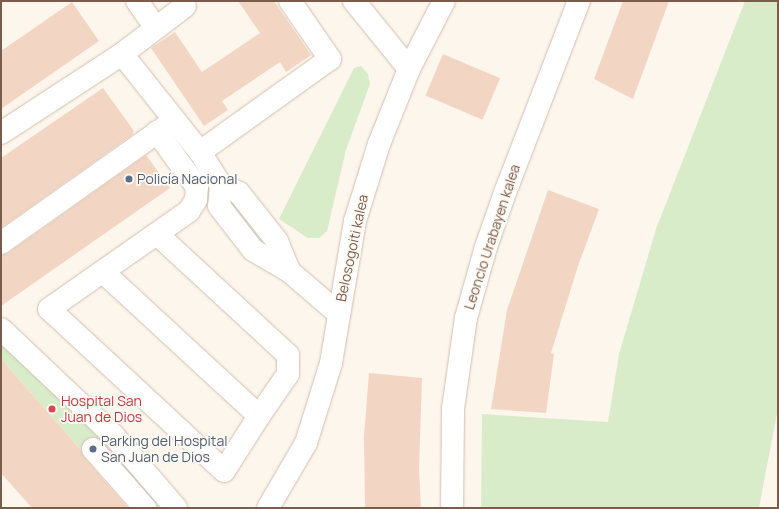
<!DOCTYPE html>
<meta charset="utf-8">
<style>
body{margin:0}
#map{position:relative;width:779px;height:509px;overflow:hidden;background:#fdf6ec;font-family:Manrope,sans-serif}
div>[style]{position:absolute}
.green>*{inset:0;background:#d8ecc9}
.building>*{inset:0;background:#f3d5c3;transform-origin:0 0}
.roads{filter:drop-shadow(0 0 1px #d1beb0) drop-shadow(0 0 1px #d1beb0)}
.minor>*{height:22px;margin:-11px;padding:0 11px;transform-origin:11px;border-radius:11px;background:#fff}
.dots>*{width:11px;height:11px;translate:-50% -50%;box-sizing:border-box;border:2px solid #fffaf3;border-radius:50%}
span{translate:-50% -50%;white-space:nowrap;text-align:center;line-height:1.15;-webkit-text-stroke:3.5px #fffaf3;paint-order:stroke}
.service-label{font-size:14px;color:#4e5e75}
.left{translate:0 -50%;text-align:left}
.street-label{font-size:14px;color:#7a5c4d}
.health-label{font-size:14px;color:#be3a42}
.frame{position:absolute;inset:0;border:2px solid #7a5c4d;pointer-events:none}
</style>
<div id="map">
<div class="green">
<i style="clip-path:polygon(745px 1px,778px 1px,778px 408px,759px 508px,481px 508px,482px 414px,608px 422px,619px 354px,656px 229px)"></i>
<i style="clip-path:polygon(361px 66px,368px 74px,370px 84px,346px 150px,327px 231px,319px 238px,308px 238px,279px 219px,354px 68px)"></i>
<i style="clip-path:polygon(1px 344px,101px 438px,83px 452px,1px 359px)"></i>
</div>
<div class="building">
<i style="clip-path:polygon(238px 1px,274px 1px,311px 55px,286px 72px,280px 62px,222px 101px,228px 110px,204px 126px,151px 48px,175px 32px,202px 72px,260px 33px)"></i>
<i style="clip-path:polygon(623px 1px,669px 1px,633px 99px,594px 79px)"></i>
<i style="clip-path:polygon(72px 2px,99px 41px,1px 109px,1px 51px)"></i>
<i style="left:443px;top:54px;width:62px;height:45px;rotate:23deg"></i>
<i style="clip-path:polygon(103px 88px,134px 131px,132px 135px,1px 228px,1px 158px)"></i>
<i style="clip-path:polygon(146px 155px,170px 188px,1px 306px,1px 255px,8px 253px)"></i>
<i style="clip-path:polygon(548px 190px,599px 209px,578px 266px,551px 353px,554px 354px,546px 413px,491px 409px,507px 310px)"></i>
<i style="clip-path:polygon(1px 359px,81px 450px,84px 457px,128px 508px,32px 508px,1px 473px)"></i>
<i style="clip-path:polygon(369px 373px,422px 378px,419px 469px,421px 508px,365px 508px,364px 436px)"></i>
</div>
<div class="roads">
<div class="minor">
<i style="left:137px;top:1px;width:32px;rotate:55deg"></i>
<i style="left:354px;top:1px;width:87px;rotate:51deg"></i>
<i style="left:122px;top:54px;width:79px;rotate:-37.3deg"></i>
<i style="left:1px;top:133px;width:145px;rotate:-33.1deg"></i>
<i style="left:122px;top:54px;width:125px;rotate:51.5deg"></i>
<i style="left:200px;top:152px;width:39px;rotate:58deg"></i>
<i style="left:221px;top:185px;width:20px;rotate:24deg"></i>
<i style="left:239px;top:193px;width:61px;rotate:51.6deg"></i>
<i style="left:277px;top:241px;width:32px;rotate:68deg"></i>
<i style="left:200px;top:152px;width:160px;rotate:-35.6deg"></i>
<i style="left:330px;top:59px;width:70px;rotate:-124.6deg"></i>
<i style="left:221px;top:185px;width:21px;rotate:95deg"></i>
<i style="left:219px;top:206px;width:56px;rotate:52.3deg"></i>
<i style="left:253px;top:250px;width:42px;rotate:30.3deg"></i>
<i style="left:289px;top:271px;width:65px;rotate:40.6deg"></i>
<i style="left:157px;top:234px;width:178px;rotate:42.7deg"></i>
<i style="left:288px;top:355px;width:19px;rotate:90deg"></i>
<i style="left:288px;top:374px;width:51px;rotate:124.6deg"></i>
<i style="left:1px;top:243px;width:206px;rotate:-35.3deg"></i>
<i style="left:103px;top:272px;width:212px;rotate:42.7deg"></i>
<i style="left:259px;top:416px;width:65px;rotate:122.5deg"></i>
<i style="left:224px;top:471px;width:238px;rotate:-137.2deg"></i>
<i style="left:49px;top:309px;width:171px;rotate:-35deg"></i>
<i style="left:189px;top:211px;width:13px;rotate:-58deg"></i>
<i style="left:196px;top:200px;width:13px;rotate:-86deg"></i>
<i style="left:197px;top:187px;width:68px;rotate:-126deg"></i>
<i style="left:1px;top:329px;width:156px;rotate:43.4deg"></i>
<i style="left:114px;top:436px;width:95px;rotate:49.3deg"></i>
<i style="left:93px;top:449px;width:79px;rotate:48.6deg"></i>
<i style="left:268px;top:508px;width:75px;rotate:-59.7deg"></i>
<i style="left:306px;top:443px;width:84px;rotate:-72.6deg"></i>
<i style="left:331px;top:363px;width:144px;rotate:-80.4deg"></i>
<i style="left:355px;top:221px;width:81px;rotate:-72.7deg"></i>
<i style="left:379px;top:144px;width:81px;rotate:-68.2deg"></i>
<i style="left:409px;top:69px;width:76px;rotate:-62.8deg"></i>
<i style="left:452px;top:508px;width:99px;rotate:-89.4deg"></i>
<i style="left:453px;top:409px;width:92px;rotate:-81.9deg"></i>
<i style="left:466px;top:318px;width:74px;rotate:-74.3deg"></i>
<i style="left:486px;top:247px;width:60px;rotate:-70.7deg"></i>
<i style="left:506px;top:190px;width:203px;rotate:-68.9deg"></i>
</div>
</div>
<div class="dots">
<i style="left:129px;top:179px;background:#5c6f8a"></i>
<i style="left:52px;top:409px;background:#e0444e"></i>
<i style="left:93px;top:449px;background:#5c6f8a"></i>
</div>
<div class="service-label">
<span class="left" style="left:137px;top:179px">Policía Nacional</span>
<span class="left" style="left:101px;top:449px">Parking del Hospital<br>San Juan de Dios</span>
</div>
<div class="street-label">
<span style="left:492px;top:237px;rotate:-72deg">Leoncio Urabayen kalea</span>
<span style="left:352px;top:248px;rotate:-78deg">Belosogoiti kalea</span>
</div>
<div class="health-label">
<span class="left" style="left:61px;top:409px">Hospital San<br>Juan de Dios</span>
</div>
<div class="frame"></div>
</div>
